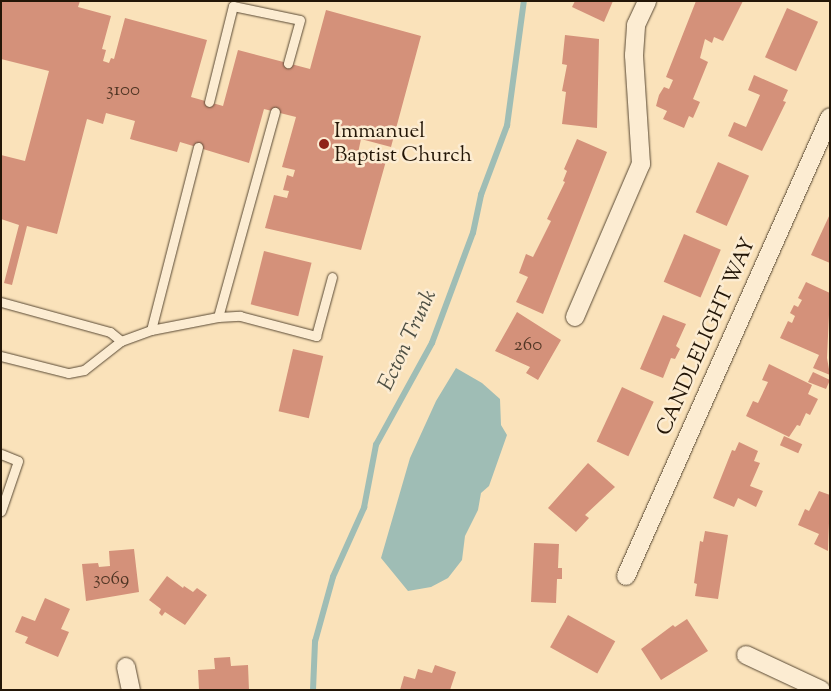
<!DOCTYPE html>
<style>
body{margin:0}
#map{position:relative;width:831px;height:691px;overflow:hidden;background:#fae2ba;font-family:"Sorts Mill Goudy",serif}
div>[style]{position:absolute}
.water>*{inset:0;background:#9fbdb5}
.stream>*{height:5.5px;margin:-2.75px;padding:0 2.75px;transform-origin:2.75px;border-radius:2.75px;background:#9fbdb5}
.building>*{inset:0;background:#d4917a;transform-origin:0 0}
.roads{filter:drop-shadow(0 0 1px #594934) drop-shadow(0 0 1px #594934)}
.service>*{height:9px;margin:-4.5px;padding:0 4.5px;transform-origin:4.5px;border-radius:4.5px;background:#fcecd2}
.minor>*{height:18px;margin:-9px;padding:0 9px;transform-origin:9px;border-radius:9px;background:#fcecd2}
.dots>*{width:14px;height:14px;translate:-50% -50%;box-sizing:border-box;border:2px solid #fcecd2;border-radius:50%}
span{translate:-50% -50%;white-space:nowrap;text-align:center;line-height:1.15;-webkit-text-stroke:5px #fcecd2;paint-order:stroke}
.number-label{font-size:19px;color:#4f3524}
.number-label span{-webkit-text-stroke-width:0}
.poi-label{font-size:21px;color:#231607}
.left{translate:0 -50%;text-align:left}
.street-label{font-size:21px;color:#231607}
.water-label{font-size:22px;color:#4e5044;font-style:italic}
.frame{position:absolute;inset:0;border:2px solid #231607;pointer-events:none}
</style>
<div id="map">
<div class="water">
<i style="clip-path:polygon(456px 368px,482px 383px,500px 399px,501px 425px,507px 435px,489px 486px,481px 493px,478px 510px,465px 536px,462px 560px,448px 578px,431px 587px,408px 591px,381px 558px,410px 458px,436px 401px)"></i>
</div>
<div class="stream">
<i style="left:313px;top:690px;width:48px;rotate:-87.6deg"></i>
<i style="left:315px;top:642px;width:67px;rotate:-74.5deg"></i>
<i style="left:333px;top:577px;width:76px;rotate:-65.8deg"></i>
<i style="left:364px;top:508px;width:64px;rotate:-79.2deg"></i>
<i style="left:376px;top:445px;width:116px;rotate:-61.2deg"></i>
<i style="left:432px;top:343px;width:117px;rotate:-69.6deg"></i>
<i style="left:473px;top:233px;width:39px;rotate:-78deg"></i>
<i style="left:481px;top:195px;width:74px;rotate:-69.4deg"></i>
<i style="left:507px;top:126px;width:126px;rotate:-82.3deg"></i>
</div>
<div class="building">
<i style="clip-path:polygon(1px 1px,80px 1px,78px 7px,111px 16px,102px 49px,106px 50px,103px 61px,109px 63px,111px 58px,114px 59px,125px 18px,207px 40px,191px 97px,223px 106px,238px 50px,310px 69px,326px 10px,421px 36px,391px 147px,361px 139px,358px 153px,386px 161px,361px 250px,265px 228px,274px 195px,287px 198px,289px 191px,283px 190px,287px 175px,293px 177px,295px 170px,282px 167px,296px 117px,264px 109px,249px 163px,180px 142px,177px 152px,130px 139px,135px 121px,106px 113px,103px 124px,87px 119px,57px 234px,27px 226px,12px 285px,4px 283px,19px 225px,1px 219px,1px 155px,25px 161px,49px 71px,1px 59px)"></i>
<i style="clip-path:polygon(575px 1px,613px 1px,604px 22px,572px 7px)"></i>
<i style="clip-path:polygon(696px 1px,743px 1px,723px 41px,714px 37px,712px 43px,705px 39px,700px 58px,708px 62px,693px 99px,700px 102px,693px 118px,689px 116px,684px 128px,663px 119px,667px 111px,656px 106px,659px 95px,664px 87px,669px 89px,673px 80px,666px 77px)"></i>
<i style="left:787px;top:8px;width:34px;height:54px;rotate:24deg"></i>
<i style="clip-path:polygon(565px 35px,599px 39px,597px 128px,562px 124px,566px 92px,562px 91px,567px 65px,562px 64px)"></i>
<i style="clip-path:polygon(754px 75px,788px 90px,783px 101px,786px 102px,762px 151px,728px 136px,734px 122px,746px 127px,760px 95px,748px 90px)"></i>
<i style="clip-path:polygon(577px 139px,607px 152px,543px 314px,516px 302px,528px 277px,519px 273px,526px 254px,533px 257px,551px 221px,547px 219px,565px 182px,563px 181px,567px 171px,564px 169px)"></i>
<i style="left:718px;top:162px;width:34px;height:55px;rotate:24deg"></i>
<i style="clip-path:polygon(830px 214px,830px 263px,811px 255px)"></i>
<i style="left:684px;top:234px;width:40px;height:52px;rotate:23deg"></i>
<i style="left:264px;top:251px;width:49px;height:55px;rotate:14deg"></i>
<i style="clip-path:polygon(806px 282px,830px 293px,827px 358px,830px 375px,813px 368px,819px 355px,780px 338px,788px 321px,792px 323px,795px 316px,790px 313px,794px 305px,798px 307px,802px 300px,798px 298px)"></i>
<i style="clip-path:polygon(517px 312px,561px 340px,538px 380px,526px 373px,530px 367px,495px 351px)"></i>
<i style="clip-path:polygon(663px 315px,686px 324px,676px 346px,680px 349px,675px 359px,671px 358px,663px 378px,640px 369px)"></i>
<i style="left:293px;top:349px;width:31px;height:64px;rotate:13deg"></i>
<i style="clip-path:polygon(769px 364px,812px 385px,808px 394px,818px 399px,810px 415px,806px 413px,800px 426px,797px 425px,789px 437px,746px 416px,753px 401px,758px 403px,768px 382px,762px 380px)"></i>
<i style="clip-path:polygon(813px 372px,830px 380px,826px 389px,808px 382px)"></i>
<i style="left:622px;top:387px;width:35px;height:60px;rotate:25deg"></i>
<i style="left:784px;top:436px;width:20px;height:10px;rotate:24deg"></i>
<i style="clip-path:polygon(739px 442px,758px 451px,754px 461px,760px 463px,750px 486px,763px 491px,756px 507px,738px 498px,734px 507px,713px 498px,732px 450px,735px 451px)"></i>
<i style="clip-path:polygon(588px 463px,615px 487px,585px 515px,589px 518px,576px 532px,548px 508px)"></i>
<i style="clip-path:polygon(819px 491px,830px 495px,828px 551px,814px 544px,819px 534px,798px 525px,805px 509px,809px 511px)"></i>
<i style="clip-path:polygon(705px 531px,728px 535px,718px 599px,695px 596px,697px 584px,694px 583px,700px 541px,703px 542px)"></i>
<i style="clip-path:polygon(534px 543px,559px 544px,558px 568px,562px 568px,562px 579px,557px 579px,556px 603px,531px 602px)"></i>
<i style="clip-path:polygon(134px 549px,139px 592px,86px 601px,82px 564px,98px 563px,99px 567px,110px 566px,109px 551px)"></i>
<i style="clip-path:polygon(167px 576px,183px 588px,184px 586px,193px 592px,197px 588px,207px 595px,185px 625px,165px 612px,162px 616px,159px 613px,161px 609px,149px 600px)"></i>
<i style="clip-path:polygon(45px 598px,70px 609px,61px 629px,69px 632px,58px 657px,25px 643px,28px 637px,15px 632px,22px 616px,35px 621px)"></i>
<i style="left:568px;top:615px;width:54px;height:37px;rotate:29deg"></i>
<i style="clip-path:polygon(687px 619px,708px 651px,661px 680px,641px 649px,673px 625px,675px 627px)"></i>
<i style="clip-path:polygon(230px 657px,231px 666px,248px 665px,249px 690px,199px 690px,198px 670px,215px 669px,214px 658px)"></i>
<i style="clip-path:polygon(435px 665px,456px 672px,450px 690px,400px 690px,404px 676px,415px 679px,418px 669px,432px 673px)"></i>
</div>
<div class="roads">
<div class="service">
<i style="left:209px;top:102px;width:99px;rotate:-76deg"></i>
<i style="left:233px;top:6px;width:68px;rotate:11.8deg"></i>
<i style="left:300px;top:20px;width:45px;rotate:105.6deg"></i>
<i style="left:1px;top:302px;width:113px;rotate:15.4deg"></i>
<i style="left:110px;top:332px;width:14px;rotate:39deg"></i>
<i style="left:121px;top:341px;width:47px;rotate:141.9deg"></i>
<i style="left:84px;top:370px;width:16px;rotate:169deg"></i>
<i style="left:68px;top:373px;width:69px;rotate:-165.8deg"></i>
<i style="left:218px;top:317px;width:213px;rotate:-74.5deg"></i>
<i style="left:151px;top:330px;width:189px;rotate:-75.6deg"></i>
<i style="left:121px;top:341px;width:32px;rotate:-20deg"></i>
<i style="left:151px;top:330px;width:68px;rotate:-11deg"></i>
<i style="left:218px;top:317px;width:22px;rotate:-3deg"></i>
<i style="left:240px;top:316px;width:79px;rotate:14.7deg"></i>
<i style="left:316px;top:336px;width:61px;rotate:-74.8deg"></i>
<i style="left:1px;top:454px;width:18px;rotate:22deg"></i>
<i style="left:18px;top:461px;width:53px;rotate:108.8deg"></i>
</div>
<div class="minor">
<i style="left:575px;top:317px;width:167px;rotate:-66.7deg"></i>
<i style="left:641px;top:164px;width:109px;rotate:-93.7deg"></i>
<i style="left:634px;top:55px;width:30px;rotate:-86deg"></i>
<i style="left:636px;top:25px;width:26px;rotate:-65deg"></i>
<i style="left:626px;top:576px;width:502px;rotate:-66.04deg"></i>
<i style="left:746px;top:655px;width:83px;rotate:25deg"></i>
<i style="left:126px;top:667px;width:24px;rotate:78deg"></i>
</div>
</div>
<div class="dots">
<i style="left:324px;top:144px;background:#8f2418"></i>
</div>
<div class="number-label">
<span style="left:123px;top:91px">3100</span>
<span style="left:528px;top:346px">260</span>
<span style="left:111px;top:580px">3069</span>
</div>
<div class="poi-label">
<span class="left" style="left:334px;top:144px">Immanuel<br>Baptist Church</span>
</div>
<div class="street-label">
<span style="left:707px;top:337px;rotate:-66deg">CANDLELIGHT WAY</span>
</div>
<div class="water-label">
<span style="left:409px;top:341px;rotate:-65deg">Ecton Trunk</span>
</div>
<div class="frame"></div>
</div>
